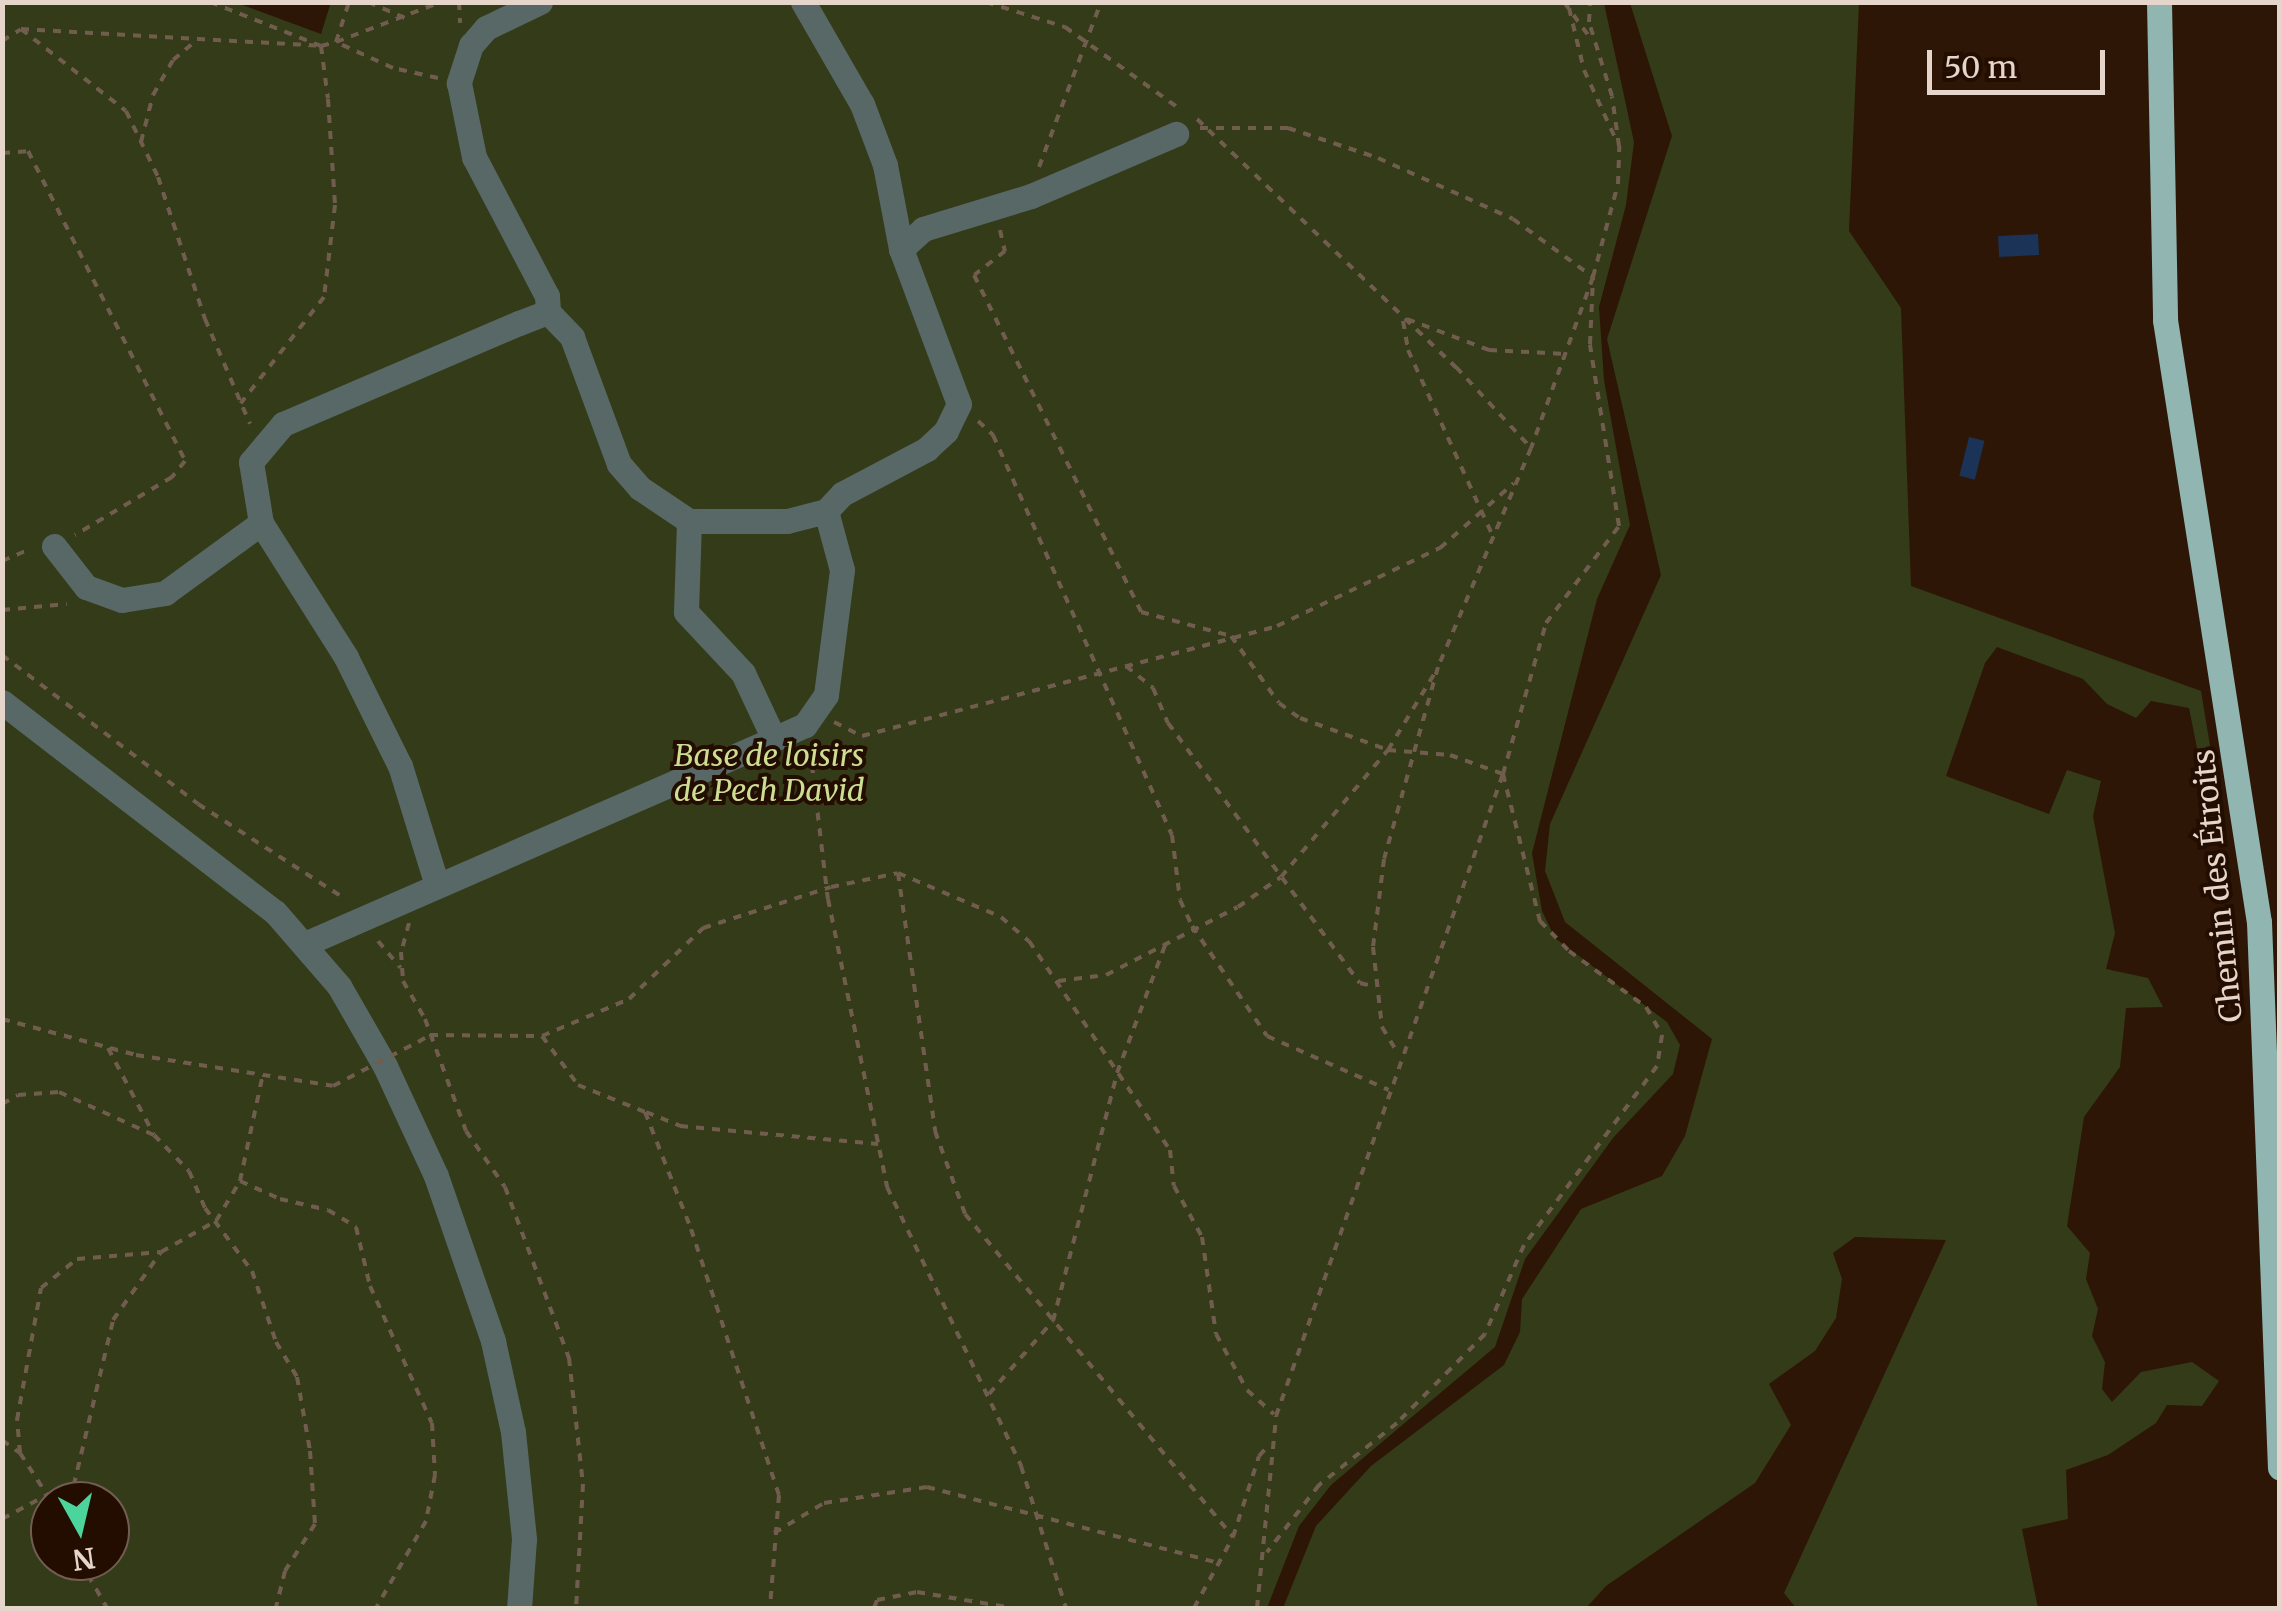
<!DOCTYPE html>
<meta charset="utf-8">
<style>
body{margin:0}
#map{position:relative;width:2282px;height:1611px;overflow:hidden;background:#2d1605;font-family:Merriweather,serif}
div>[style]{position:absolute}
.green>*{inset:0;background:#343b18}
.water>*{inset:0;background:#1a3356;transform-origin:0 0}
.path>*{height:4px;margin-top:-2px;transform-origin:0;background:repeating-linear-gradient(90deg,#715d4e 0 8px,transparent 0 16px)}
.minor>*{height:25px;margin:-12.5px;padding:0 12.5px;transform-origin:12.5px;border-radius:12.5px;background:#576866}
.major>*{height:25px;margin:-12.5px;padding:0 12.5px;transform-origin:12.5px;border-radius:12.5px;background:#91b5b0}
.path-bridge>*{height:4px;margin-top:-2px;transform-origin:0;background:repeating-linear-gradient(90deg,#715d4e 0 8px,transparent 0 16px)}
span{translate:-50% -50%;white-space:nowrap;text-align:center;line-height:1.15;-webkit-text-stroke:8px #230d00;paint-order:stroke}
.park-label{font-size:30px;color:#ccde91;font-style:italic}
.street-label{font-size:30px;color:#e5d5ca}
.frame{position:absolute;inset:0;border:5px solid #e5d5ca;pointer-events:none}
.north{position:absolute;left:30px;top:1481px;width:100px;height:100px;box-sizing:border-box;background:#230d00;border:2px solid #715d51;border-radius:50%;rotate:172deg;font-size:28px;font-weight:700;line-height:40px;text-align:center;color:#e5d5ca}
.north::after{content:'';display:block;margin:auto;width:35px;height:45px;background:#4bd49b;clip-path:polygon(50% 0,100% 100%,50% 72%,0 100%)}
.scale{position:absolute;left:1927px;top:50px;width:178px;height:45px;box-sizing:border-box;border:5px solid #e5d5ca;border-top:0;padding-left:12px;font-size:30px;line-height:35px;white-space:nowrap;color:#e5d5ca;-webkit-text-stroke:8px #230d00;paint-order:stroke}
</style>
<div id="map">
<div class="green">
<i style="clip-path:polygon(evenodd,331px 2px,1604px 3px,1634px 142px,1626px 205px,1599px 307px,1604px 380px,1630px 525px,1597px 599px,1532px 853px,1542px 911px,1555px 938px,1667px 1022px,1680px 1045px,1673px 1074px,1613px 1138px,1525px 1259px,1495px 1347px,1331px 1485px,1299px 1526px,1267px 1608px,3px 1608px,3px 3px,237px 3px,321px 34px,331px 2px,50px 1501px,110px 1501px,110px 1561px,50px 1561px,50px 1501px)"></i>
<i style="clip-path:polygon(1630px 3px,1859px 3px,1849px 231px,1901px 308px,1911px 586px,2201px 691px,2219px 800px,2204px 783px,2189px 708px,2151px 701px,2136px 718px,2107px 704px,2083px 679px,1997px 647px,1985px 663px,1946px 776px,2049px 814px,2067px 770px,2101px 781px,2093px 816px,2115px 933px,2106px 969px,2148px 978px,2163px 1007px,2126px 1008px,2120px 1067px,2084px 1117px,2067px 1226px,2090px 1253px,2086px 1279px,2098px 1309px,2092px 1336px,2105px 1362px,2102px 1389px,2112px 1402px,2141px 1372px,2192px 1362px,2219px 1381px,2202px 1406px,2167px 1405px,2156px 1423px,2108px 1455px,2066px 1470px,2068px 1519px,2022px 1529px,2038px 1608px,1796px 1608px,1784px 1593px,1946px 1240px,1855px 1237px,1833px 1253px,1842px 1279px,1836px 1318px,1815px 1351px,1769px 1384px,1791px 1425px,1755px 1483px,1606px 1586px,1586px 1608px,1283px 1608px,1316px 1526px,1371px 1466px,1504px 1365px,1520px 1332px,1522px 1299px,1581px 1209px,1662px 1176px,1685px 1136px,1712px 1039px,1565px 922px,1545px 871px,1550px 824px,1661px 575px,1607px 339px,1672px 136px)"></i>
</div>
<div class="water">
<i style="left:2038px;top:234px;width:21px;height:40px;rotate:87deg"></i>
<i style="left:1969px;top:437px;width:16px;height:40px;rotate:14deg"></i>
</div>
<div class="path">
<i style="left:210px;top:2px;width:119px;rotate:21.6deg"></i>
<i style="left:321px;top:46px;width:53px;rotate:82.5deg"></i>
<i style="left:328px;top:99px;width:106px;rotate:86.2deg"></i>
<i style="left:335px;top:205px;width:93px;rotate:96.8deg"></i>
<i style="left:324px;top:297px;width:135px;rotate:128.1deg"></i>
<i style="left:368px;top:2px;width:40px;rotate:23.4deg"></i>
<i style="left:459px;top:2px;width:21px;rotate:87deg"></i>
<i style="left:986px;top:2px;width:83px;rotate:17.6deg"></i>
<i style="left:1065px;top:27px;width:141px;rotate:35.5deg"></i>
<i style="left:1564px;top:2px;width:46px;rotate:53.9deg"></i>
<i style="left:1569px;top:8px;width:64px;rotate:76.4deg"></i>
<i style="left:1584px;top:70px;width:77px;rotate:65.4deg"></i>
<i style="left:21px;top:29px;width:133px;rotate:38deg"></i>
<i style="left:126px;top:111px;width:73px;rotate:64.1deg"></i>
<i style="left:158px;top:177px;width:150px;rotate:71.7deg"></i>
<i style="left:205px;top:319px;width:114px;rotate:66.8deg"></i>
<i style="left:2px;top:41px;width:22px;rotate:-32deg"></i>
<i style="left:21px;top:29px;width:300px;rotate:3.2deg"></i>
<i style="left:321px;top:46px;width:16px;rotate:-15deg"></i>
<i style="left:336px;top:42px;width:42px;rotate:-72deg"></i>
<i style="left:438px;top:78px;width:46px;rotate:-167.5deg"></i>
<i style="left:393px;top:68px;width:63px;rotate:-155.5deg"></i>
<i style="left:336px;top:42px;width:112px;rotate:-20.9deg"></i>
<i style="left:1197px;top:119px;width:359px;rotate:43.8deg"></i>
<i style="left:1456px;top:367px;width:110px;rotate:47.2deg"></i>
<i style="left:1200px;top:128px;width:88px"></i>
<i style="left:1288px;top:128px;width:95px;rotate:18.4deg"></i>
<i style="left:1378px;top:158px;width:148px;rotate:24.3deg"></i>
<i style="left:1513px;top:219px;width:99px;rotate:35.9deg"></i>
<i style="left:1593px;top:277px;width:182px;rotate:109.9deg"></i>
<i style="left:1531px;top:448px;width:238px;rotate:113deg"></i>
<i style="left:1438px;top:667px;width:199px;rotate:105.7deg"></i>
<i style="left:1384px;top:859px;width:89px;rotate:97.1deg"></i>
<i style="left:1373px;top:947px;width:81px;rotate:83.6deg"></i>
<i style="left:1382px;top:1027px;width:31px;rotate:59deg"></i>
<i style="left:141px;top:142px;width:49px;rotate:-75.7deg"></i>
<i style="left:153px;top:95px;width:40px;rotate:-60.3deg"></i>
<i style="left:173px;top:60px;width:31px;rotate:-40deg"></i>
<i style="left:2px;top:153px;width:26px;rotate:-4deg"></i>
<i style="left:28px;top:151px;width:347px;rotate:63.1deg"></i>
<i style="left:185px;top:461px;width:21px;rotate:129deg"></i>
<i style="left:172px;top:477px;width:113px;rotate:149.1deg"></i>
<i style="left:1039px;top:167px;width:176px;rotate:-69.4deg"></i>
<i style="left:1000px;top:230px;width:22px;rotate:77deg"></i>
<i style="left:1005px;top:251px;width:39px;rotate:142deg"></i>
<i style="left:974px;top:275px;width:376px;rotate:63.6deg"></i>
<i style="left:1141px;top:612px;width:93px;rotate:14.9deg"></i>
<i style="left:1231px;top:636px;width:82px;rotate:54.4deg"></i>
<i style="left:1279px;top:703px;width:26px;rotate:36deg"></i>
<i style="left:1300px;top:718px;width:94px;rotate:20deg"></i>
<i style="left:1388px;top:750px;width:62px;rotate:4.6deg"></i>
<i style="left:1450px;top:755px;width:56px;rotate:19.7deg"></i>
<i style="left:1503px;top:774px;width:152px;rotate:75.9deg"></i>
<i style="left:1540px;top:921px;width:42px;rotate:46deg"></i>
<i style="left:1569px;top:951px;width:95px;rotate:36deg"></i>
<i style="left:1646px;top:1007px;width:32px;rotate:60deg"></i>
<i style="left:1662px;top:1035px;width:31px;rotate:99deg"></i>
<i style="left:1657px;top:1066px;width:223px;rotate:126.6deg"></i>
<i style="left:1524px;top:1245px;width:97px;rotate:113.7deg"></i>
<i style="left:1485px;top:1334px;width:125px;rotate:134.7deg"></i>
<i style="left:1397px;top:1423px;width:100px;rotate:141.5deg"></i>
<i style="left:1319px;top:1485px;width:85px;rotate:127.8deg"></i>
<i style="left:1407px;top:319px;width:88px;rotate:20.7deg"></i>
<i style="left:1489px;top:350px;width:77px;rotate:3deg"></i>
<i style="left:1403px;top:321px;width:29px;rotate:80deg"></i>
<i style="left:1408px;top:350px;width:200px;rotate:65.5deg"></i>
<i style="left:978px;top:421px;width:21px;rotate:43deg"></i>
<i style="left:993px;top:435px;width:438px;rotate:65.9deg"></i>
<i style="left:1172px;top:835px;width:65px;rotate:83deg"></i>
<i style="left:1180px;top:900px;width:29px;rotate:65deg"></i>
<i style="left:1192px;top:926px;width:133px;rotate:55.7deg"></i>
<i style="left:1267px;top:1036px;width:133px;rotate:23.9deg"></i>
<i style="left:2px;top:561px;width:30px;rotate:-23deg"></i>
<i style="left:2px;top:610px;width:65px;rotate:-5.3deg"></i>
<i style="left:2px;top:655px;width:246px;rotate:37.2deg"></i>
<i style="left:198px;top:804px;width:174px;rotate:32.8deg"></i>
<i style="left:1126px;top:666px;width:35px;rotate:39deg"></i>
<i style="left:1153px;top:688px;width:38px;rotate:67deg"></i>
<i style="left:1168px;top:723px;width:323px;rotate:53.6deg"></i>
<i style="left:1360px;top:983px;width:16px;rotate:14deg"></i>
<i style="left:834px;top:722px;width:31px;rotate:27deg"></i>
<i style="left:862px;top:736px;width:429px;rotate:-14.8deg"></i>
<i style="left:1277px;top:626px;width:181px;rotate:-25.6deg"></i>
<i style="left:1440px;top:548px;width:98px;rotate:-41.3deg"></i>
<i style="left:810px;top:749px;width:151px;rotate:83.2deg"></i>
<i style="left:828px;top:899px;width:294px;rotate:78.4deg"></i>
<i style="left:887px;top:1187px;width:310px;rotate:64.3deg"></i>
<i style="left:1021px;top:1466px;width:149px;rotate:72.4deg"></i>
<i style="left:898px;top:873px;width:261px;rotate:81.8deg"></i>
<i style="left:935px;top:1131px;width:88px;rotate:70.1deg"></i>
<i style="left:965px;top:1214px;width:420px;rotate:50.3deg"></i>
<i style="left:409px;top:923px;width:30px;rotate:105deg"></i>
<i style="left:401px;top:952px;width:29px;rotate:86deg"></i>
<i style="left:403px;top:981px;width:44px;rotate:59.9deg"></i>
<i style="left:425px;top:1019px;width:119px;rotate:69.9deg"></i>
<i style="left:466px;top:1131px;width:68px;rotate:55.1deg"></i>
<i style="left:505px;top:1187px;width:183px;rotate:69.5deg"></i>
<i style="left:569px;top:1358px;width:127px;rotate:83.7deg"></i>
<i style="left:583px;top:1484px;width:124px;rotate:93.2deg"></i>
<i style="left:378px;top:941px;width:35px;rotate:50deg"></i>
<i style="left:1058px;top:981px;width:48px;rotate:-7.1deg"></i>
<i style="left:1106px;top:975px;width:148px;rotate:-27.3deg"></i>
<i style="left:1238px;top:907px;width:52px;rotate:-34.9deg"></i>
<i style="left:1281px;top:877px;width:166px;rotate:-49.9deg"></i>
<i style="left:1388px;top:750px;width:92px;rotate:-58.7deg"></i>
<i style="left:2px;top:1019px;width:139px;rotate:15deg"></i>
<i style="left:136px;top:1055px;width:199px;rotate:8.9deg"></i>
<i style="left:542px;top:1036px;width:95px;rotate:-23deg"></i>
<i style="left:629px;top:999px;width:103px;rotate:-43.8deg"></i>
<i style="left:703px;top:928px;width:134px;rotate:-17.8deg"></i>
<i style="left:831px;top:887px;width:68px;rotate:-11.8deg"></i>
<i style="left:898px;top:873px;width:112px;rotate:23.1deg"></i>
<i style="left:1001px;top:917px;width:37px;rotate:41deg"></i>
<i style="left:1029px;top:941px;width:252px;rotate:56deg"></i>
<i style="left:1170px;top:1150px;width:36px;rotate:84deg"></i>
<i style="left:1174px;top:1186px;width:58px;rotate:61.2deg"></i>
<i style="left:1202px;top:1237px;width:98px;rotate:81.8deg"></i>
<i style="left:1216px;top:1334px;width:64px;rotate:61deg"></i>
<i style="left:1247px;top:1390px;width:36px;rotate:42deg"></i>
<i style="left:418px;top:1042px;width:14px;rotate:-30deg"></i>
<i style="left:430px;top:1035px;width:112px;rotate:0.5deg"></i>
<i style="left:542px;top:1036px;width:61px;rotate:53.7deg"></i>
<i style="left:578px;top:1085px;width:72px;rotate:21.9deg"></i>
<i style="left:645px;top:1112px;width:126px;rotate:68.5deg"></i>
<i style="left:691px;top:1229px;width:280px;rotate:71.7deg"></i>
<i style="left:779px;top:1495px;width:113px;rotate:94.6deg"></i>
<i style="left:108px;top:1048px;width:98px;rotate:62.1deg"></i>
<i style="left:2px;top:1104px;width:18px;rotate:-29deg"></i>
<i style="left:18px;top:1095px;width:41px;rotate:-4.2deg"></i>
<i style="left:59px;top:1092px;width:104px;rotate:24.4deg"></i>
<i style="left:154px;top:1135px;width:50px;rotate:45.8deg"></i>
<i style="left:189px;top:1171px;width:40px;rotate:66.6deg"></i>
<i style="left:205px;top:1208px;width:79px;rotate:53.3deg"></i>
<i style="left:252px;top:1271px;width:75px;rotate:71.3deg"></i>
<i style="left:276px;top:1342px;width:41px;rotate:59deg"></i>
<i style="left:297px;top:1377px;width:75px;rotate:80deg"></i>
<i style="left:310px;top:1451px;width:73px;rotate:86.1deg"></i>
<i style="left:315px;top:1524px;width:56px;rotate:122.6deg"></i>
<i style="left:285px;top:1571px;width:38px;rotate:104deg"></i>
<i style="left:646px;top:1112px;width:37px;rotate:22deg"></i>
<i style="left:680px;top:1126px;width:199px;rotate:5.2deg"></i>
<i style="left:240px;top:1181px;width:44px;rotate:24.2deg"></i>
<i style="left:280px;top:1199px;width:49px;rotate:12.9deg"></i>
<i style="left:328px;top:1210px;width:33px;rotate:31deg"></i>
<i style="left:356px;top:1227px;width:61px;rotate:76.7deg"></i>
<i style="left:370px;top:1286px;width:150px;rotate:65.7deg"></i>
<i style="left:432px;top:1423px;width:52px;rotate:86.7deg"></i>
<i style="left:435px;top:1475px;width:47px;rotate:101.1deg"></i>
<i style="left:426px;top:1521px;width:100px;rotate:119.9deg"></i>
<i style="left:989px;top:1394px;width:97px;rotate:-48.8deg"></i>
<i style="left:1053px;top:1321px;width:256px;rotate:-75.5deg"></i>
<i style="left:1117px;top:1073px;width:142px;rotate:-69.4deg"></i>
<i style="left:2px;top:1440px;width:22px;rotate:36deg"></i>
<i style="left:20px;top:1453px;width:57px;rotate:57.1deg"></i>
<i style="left:20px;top:1453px;width:33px;rotate:-95deg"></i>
<i style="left:17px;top:1420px;width:134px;rotate:-79.7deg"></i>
<i style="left:41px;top:1288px;width:46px;rotate:-38.9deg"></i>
<i style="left:77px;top:1259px;width:84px;rotate:-4.8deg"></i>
<i style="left:161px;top:1252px;width:63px;rotate:-29.4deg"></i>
<i style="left:216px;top:1221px;width:47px;rotate:-59deg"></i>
<i style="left:240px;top:1181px;width:105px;rotate:-77.9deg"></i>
<i style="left:70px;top:1501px;width:186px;rotate:-76.6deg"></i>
<i style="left:113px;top:1320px;width:83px;rotate:-54.8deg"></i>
<i style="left:2px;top:1519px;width:51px;rotate:-28.1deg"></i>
<i style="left:774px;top:1533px;width:58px;rotate:-31deg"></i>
<i style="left:824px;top:1503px;width:104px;rotate:-8.8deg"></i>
<i style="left:927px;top:1487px;width:301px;rotate:14.6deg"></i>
<i style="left:80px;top:1561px;width:54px;rotate:60.1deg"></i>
<i style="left:44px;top:1608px;width:57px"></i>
<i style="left:329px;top:1608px;width:24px"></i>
<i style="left:874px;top:1608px;width:9px;rotate:-69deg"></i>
<i style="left:877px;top:1600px;width:41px;rotate:-11.3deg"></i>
<i style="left:917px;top:1592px;width:97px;rotate:9.5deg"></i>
<i style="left:1194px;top:1608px;width:81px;rotate:-61.2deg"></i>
<i style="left:1233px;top:1537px;width:85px;rotate:-72.2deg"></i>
<i style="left:1259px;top:1456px;width:15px;rotate:-48deg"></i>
<i style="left:1257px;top:1608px;width:193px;rotate:-84.3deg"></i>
<i style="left:1276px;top:1416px;width:681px;rotate:-70.53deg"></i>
<i style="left:1503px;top:774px;width:157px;rotate:-74.1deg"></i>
<i style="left:1546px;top:623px;width:121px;rotate:-53deg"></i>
<i style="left:1619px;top:526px;width:184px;rotate:-99.1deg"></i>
<i style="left:1590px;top:344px;width:67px;rotate:-87.4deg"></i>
<i style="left:1593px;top:277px;width:96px;rotate:-75deg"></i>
<i style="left:1618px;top:184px;width:38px;rotate:-88deg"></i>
<i style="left:1619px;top:146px;width:50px;rotate:-98deg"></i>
<i style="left:1612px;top:96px;width:77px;rotate:-107.3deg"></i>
<i style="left:1589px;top:22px;width:20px;rotate:-87deg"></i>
</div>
<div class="minor">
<i style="left:540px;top:2px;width:60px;rotate:154.3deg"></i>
<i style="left:486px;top:28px;width:23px;rotate:131deg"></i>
<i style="left:471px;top:45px;width:40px;rotate:108deg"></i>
<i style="left:459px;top:83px;width:76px;rotate:78.5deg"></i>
<i style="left:474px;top:157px;width:157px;rotate:62.3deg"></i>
<i style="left:547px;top:296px;width:16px;rotate:86deg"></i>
<i style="left:803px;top:2px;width:118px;rotate:60deg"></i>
<i style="left:862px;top:104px;width:65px;rotate:69.3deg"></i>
<i style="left:885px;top:165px;width:86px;rotate:79.2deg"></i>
<i style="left:901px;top:249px;width:165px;rotate:69.5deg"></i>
<i style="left:959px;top:404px;width:30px;rotate:116deg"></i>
<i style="left:946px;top:431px;width:26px;rotate:137deg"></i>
<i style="left:927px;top:449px;width:96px;rotate:152.1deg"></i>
<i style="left:842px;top:494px;width:23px;rotate:133deg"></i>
<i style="left:901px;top:249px;width:30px;rotate:-42deg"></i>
<i style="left:923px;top:229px;width:113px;rotate:-17deg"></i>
<i style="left:1031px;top:196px;width:158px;rotate:-23.2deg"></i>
<i style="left:54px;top:546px;width:52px;rotate:52deg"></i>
<i style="left:86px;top:587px;width:38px;rotate:20deg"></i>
<i style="left:122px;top:600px;width:44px;rotate:-9.2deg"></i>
<i style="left:165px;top:593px;width:119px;rotate:-36.1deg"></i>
<i style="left:2px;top:702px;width:344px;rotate:37.6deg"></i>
<i style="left:275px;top:912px;width:98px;rotate:49.1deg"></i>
<i style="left:339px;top:986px;width:92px;rotate:60.1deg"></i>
<i style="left:385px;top:1066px;width:121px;rotate:65.1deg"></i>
<i style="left:436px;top:1176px;width:175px;rotate:70.9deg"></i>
<i style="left:493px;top:1341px;width:93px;rotate:77.6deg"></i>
<i style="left:513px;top:1432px;width:108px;rotate:84.1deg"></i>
<i style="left:524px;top:1539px;width:69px;rotate:94.1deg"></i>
<i style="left:436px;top:882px;width:121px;rotate:-107.2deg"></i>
<i style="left:400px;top:766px;width:122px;rotate:-116.4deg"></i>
<i style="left:346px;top:657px;width:159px;rotate:-122.4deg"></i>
<i style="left:261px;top:523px;width:62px;rotate:-99.3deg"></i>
<i style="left:251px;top:462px;width:50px;rotate:-49.9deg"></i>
<i style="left:283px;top:424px;width:257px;rotate:-23.2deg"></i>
<i style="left:519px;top:323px;width:31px;rotate:-21deg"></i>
<i style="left:548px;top:312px;width:35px;rotate:46deg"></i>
<i style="left:572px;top:337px;width:135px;rotate:69.7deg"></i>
<i style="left:619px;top:464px;width:32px;rotate:49deg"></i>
<i style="left:640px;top:488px;width:59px;rotate:34deg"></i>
<i style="left:689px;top:521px;width:98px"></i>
<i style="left:787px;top:521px;width:40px;rotate:-14.4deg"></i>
<i style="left:826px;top:511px;width:61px;rotate:74.8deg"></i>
<i style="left:842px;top:570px;width:126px;rotate:97.3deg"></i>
<i style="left:826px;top:695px;width:37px;rotate:125deg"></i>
<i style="left:805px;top:725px;width:34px;rotate:156deg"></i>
<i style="left:307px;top:943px;width:510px;rotate:-23.6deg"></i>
<i style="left:774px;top:739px;width:73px;rotate:-115.2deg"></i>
<i style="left:743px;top:673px;width:83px;rotate:-133.1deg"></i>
<i style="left:686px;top:612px;width:91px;rotate:-88.1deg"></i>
</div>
<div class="major">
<i style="left:2159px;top:2px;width:318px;rotate:88.9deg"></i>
<i style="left:2165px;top:320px;width:609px;rotate:81.13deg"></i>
<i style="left:2259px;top:922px;width:546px;rotate:87.8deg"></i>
</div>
<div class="path-bridge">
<i style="left:333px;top:1086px;width:96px;rotate:-27.4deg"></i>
</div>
<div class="park-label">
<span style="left:769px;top:772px">Base de loisirs<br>de Pech David</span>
</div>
<div class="street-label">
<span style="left:2217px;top:886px;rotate:-96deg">Chemin des Étroits</span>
</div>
<div class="frame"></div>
<div class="north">N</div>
<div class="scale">50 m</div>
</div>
